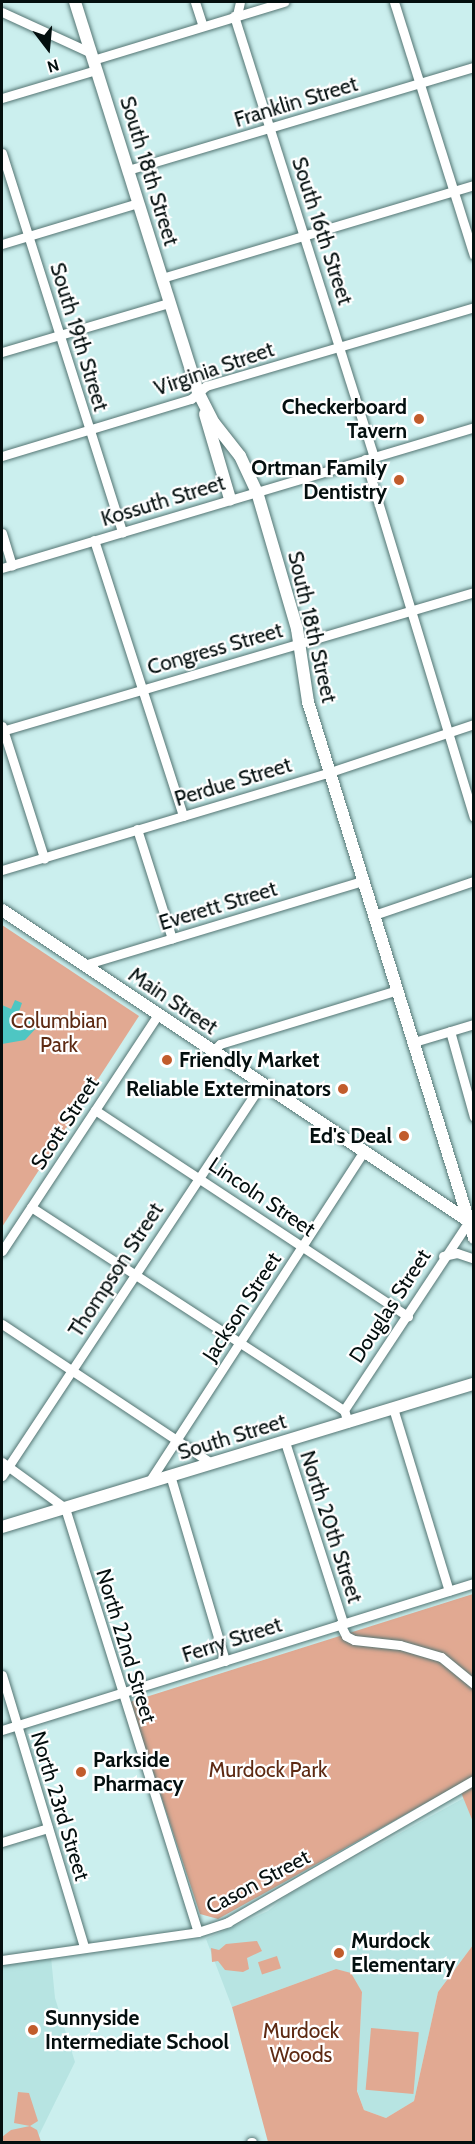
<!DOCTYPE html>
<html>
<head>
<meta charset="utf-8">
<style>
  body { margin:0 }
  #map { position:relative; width:475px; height:2144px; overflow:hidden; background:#cbefee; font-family:Cabin,sans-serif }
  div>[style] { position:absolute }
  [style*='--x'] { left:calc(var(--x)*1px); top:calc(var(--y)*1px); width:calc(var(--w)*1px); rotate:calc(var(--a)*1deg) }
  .built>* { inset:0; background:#b7e4e2 }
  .green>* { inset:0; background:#e1a992; transform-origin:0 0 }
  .water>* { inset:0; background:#4ec6c3 }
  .roads { filter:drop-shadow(0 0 2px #547573) drop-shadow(0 0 2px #547573) }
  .minor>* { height:9px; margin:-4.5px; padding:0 4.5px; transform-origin:4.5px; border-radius:4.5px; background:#fff }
  .major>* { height:12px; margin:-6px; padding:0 6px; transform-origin:6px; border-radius:6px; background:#fff }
  .dots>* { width:16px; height:16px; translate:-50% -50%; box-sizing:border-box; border:3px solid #fff; border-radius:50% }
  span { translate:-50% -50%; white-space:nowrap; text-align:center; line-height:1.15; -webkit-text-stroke:4.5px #fff; paint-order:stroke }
  .street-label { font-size:21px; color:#040f0f }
  .poi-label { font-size:21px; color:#040f0f; font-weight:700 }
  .right { translate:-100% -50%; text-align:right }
  .left { translate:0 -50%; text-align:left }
  .park-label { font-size:21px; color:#5d2a13 }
  .frame { position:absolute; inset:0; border:3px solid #040f0f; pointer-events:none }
  .north { position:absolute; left:18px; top:18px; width:60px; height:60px; -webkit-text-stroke:4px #fff; paint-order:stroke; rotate:164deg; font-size:16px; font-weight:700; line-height:24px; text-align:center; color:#040f0f }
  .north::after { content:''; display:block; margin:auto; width:21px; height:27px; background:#040f0f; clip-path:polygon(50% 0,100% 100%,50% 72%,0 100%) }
</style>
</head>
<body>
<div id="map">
  <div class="built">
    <i style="clip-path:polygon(464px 1798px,473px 1822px,473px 1945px,438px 1992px,414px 2101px,386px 2118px,364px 2110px,357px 2090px,362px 1992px,336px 1969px,232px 2007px,206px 1939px,268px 1911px,288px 1895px)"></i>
    <i style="clip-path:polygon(51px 1957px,55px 1998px,75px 2062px,39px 2135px,41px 2142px,2px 2142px,2px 1964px)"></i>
  </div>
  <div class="green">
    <i style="clip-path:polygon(2px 925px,139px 1016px,2px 1227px)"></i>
    <i style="clip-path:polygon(473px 1594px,473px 1822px,458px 1785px,218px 1919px,200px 1914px,130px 1702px)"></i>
    <i style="clip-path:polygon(257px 1941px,262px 1951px,247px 1958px,249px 1969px,243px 1972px,225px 1970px,218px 1961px,212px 1962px,211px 1948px,219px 1950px,226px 1944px)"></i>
    <i style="clip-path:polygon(473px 1945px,473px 2142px,268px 2142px,232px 2007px,336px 1969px,351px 1973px,362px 1992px,357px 2091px,364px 2110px,386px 2118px,414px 2101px,438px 1992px)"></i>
    <i style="left:277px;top:1956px;width:13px;height:20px;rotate:72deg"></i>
    <i style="left:371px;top:2028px;width:48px;height:62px;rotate:5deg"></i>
    <i style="clip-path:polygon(18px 2092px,29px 2093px,38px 2121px,30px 2126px,37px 2130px,41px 2142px,2px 2142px,2px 2137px,11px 2130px,30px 2126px,14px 2123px)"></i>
  </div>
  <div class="water">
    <i style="clip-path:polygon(15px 1000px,22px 1003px,14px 1026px,22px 1026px,23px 1019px,28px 1018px,40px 1024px,25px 1040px,2px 1044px,2px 1005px,11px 1009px)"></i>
  </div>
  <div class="roads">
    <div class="minor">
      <i style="--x:195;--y:2;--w:25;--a:72"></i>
      <i style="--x:394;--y:2;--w:265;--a:72.5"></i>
      <i style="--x:2;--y:12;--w:98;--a:24.7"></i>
      <i style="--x:237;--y:15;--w:13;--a:-77"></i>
      <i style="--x:234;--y:16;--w:463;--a:72.4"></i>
      <i style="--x:93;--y:60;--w:200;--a:-16.9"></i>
      <i style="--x:2;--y:98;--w:98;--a:-16.6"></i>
      <i style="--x:2;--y:153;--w:398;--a:72.4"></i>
      <i style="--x:128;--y:170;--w:361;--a:-16.6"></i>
      <i style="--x:2;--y:244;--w:142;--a:-16.8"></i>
      <i style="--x:162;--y:278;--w:326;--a:-16.6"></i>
      <i style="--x:2;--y:352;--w:174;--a:-16.4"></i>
      <i style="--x:2;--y:456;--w:197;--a:-16.8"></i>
      <i style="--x:191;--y:399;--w:20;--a:-41"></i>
      <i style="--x:206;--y:386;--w:279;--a:-16.4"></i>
      <i style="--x:365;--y:459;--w:374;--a:73.1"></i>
      <i style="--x:2;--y:533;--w:34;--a:73"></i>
      <i style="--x:94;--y:540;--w:290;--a:72.1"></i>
      <i style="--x:2;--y:568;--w:493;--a:-16.6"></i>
      <i style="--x:2;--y:726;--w:139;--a:72.3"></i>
      <i style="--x:2;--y:731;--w:492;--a:-16.4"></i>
      <i style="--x:137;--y:829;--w:115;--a:72.3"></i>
      <i style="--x:2;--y:870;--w:342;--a:-16.6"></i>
      <i style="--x:330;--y:772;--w:152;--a:-18.4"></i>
      <i style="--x:374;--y:915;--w:106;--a:-18.8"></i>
      <i style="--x:84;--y:965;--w:291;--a:-16.8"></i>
      <i style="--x:450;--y:1031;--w:89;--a:74.4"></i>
      <i style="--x:414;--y:1042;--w:63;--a:-16.7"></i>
      <i style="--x:213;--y:1051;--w:10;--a:-45"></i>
      <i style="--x:220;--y:1044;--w:186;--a:-16.9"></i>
      <i style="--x:95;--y:1110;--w:375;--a:33.4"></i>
      <i style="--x:31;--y:1207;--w:373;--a:33"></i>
      <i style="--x:344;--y:1410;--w:13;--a:72"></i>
      <i style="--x:2;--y:1251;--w:284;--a:-56.6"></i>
      <i style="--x:443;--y:1256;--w:14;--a:-12"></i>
      <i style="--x:457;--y:1253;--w:18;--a:19"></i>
      <i style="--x:2;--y:1324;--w:251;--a:33.6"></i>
      <i style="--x:393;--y:1408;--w:191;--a:73"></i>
      <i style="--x:344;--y:1410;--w:227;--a:-56.5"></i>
      <i style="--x:285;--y:1442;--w:190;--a:72.2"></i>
      <i style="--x:2;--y:1462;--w:78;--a:36.1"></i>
      <i style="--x:65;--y:1508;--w:444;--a:72.6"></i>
      <i style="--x:170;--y:1475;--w:194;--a:73.5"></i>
      <i style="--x:2;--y:1476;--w:470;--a:-56.5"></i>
      <i style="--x:149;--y:1482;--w:395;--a:-57"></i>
      <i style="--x:340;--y:1624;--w:13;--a:63"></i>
      <i style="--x:346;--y:1636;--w:9;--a:27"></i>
      <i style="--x:354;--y:1640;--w:46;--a:6.2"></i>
      <i style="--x:400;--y:1645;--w:43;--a:16.3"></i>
      <i style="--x:441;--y:1657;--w:43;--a:39.3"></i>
      <i style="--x:2;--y:1675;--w:284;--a:73.2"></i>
      <i style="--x:2;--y:1730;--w:494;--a:-17.3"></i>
      <i style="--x:2;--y:1842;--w:48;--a:-16.9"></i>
      <i style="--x:2;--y:1960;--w:198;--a:-8.1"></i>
      <i style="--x:198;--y:1932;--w:32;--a:-18"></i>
      <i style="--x:228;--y:1922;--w:284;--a:-30"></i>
      <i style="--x:251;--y:2142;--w:1;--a:0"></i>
    </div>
    <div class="major">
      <i style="--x:75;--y:2;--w:409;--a:72.5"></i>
      <i style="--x:198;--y:392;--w:35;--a:63"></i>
      <i style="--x:214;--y:423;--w:42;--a:51.8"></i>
      <i style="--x:240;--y:456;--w:40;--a:65"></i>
      <i style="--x:257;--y:492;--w:143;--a:73.7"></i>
      <i style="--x:297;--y:629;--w:74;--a:81.4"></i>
      <i style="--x:308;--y:702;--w:561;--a:72.79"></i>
      <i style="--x:205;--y:414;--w:89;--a:73.6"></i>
      <i style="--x:2;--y:910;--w:562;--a:33.69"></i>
      <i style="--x:2;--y:1527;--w:493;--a:-16.9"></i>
    </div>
  </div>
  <div class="dots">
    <i style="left:419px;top:419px;background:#c15c2c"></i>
    <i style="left:399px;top:480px;background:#c15c2c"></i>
    <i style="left:167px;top:1060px;background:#c15c2c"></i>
    <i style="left:343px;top:1089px;background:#c15c2c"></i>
    <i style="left:404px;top:1136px;background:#c15c2c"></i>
    <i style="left:81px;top:1772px;background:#c15c2c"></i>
    <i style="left:339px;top:1953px;background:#c15c2c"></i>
    <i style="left:33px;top:2030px;background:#c15c2c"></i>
  </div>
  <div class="street-label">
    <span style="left:296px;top:102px;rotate:-17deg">Franklin Street</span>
    <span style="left:149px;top:171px;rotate:73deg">South 18th Street</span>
    <span style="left:322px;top:231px;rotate:72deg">South 16th Street</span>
    <span style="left:79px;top:337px;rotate:73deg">South 19th Street</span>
    <span style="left:214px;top:369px;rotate:-19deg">Virginia Street</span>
    <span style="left:163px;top:501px;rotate:-17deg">Kossuth Street</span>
    <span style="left:312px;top:627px;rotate:77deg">South 18th Street</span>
    <span style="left:215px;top:649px;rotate:-16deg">Congress Street</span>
    <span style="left:233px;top:782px;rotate:-17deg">Perdue Street</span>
    <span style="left:218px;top:906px;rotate:-17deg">Everett Street</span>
    <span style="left:173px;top:1001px;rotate:34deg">Main Street</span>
    <span style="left:65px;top:1123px;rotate:-57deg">Scott Street</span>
    <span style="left:262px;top:1197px;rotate:34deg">Lincoln Street</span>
    <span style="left:116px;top:1270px;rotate:-57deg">Thompson Street</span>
    <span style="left:390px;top:1306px;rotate:-57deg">Douglas Street</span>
    <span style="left:242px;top:1307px;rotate:-57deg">Jackson Street</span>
    <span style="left:232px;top:1437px;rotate:-17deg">South Street</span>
    <span style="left:331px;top:1527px;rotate:72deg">North 20th Street</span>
    <span style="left:232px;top:1640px;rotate:-18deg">Ferry Street</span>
    <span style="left:126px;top:1646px;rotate:73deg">North 22nd Street</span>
    <span style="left:60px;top:1806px;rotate:73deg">North 23rd Street</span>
    <span style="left:258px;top:1882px;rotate:-28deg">Cason Street</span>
  </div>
  <div class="poi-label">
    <span class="right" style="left:407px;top:419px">Checkerboard<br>Tavern</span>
    <span class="right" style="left:387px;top:480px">Ortman Family<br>Dentistry</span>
    <span class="left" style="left:179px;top:1060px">Friendly Market</span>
    <span class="right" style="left:331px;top:1089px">Reliable Exterminators</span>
    <span class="right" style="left:392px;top:1136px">Ed's Deal</span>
    <span class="left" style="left:93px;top:1772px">Parkside<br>Pharmacy</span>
    <span class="left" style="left:351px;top:1953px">Murdock<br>Elementary</span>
    <span class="left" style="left:45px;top:2030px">Sunnyside<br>Intermediate School</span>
  </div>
  <div class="park-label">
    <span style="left:59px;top:1033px">Columbian<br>Park</span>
    <span style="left:268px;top:1770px">Murdock Park</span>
    <span style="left:301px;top:2043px">Murdock<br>Woods</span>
  </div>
  <div class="frame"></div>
  <div class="north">N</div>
</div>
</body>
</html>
